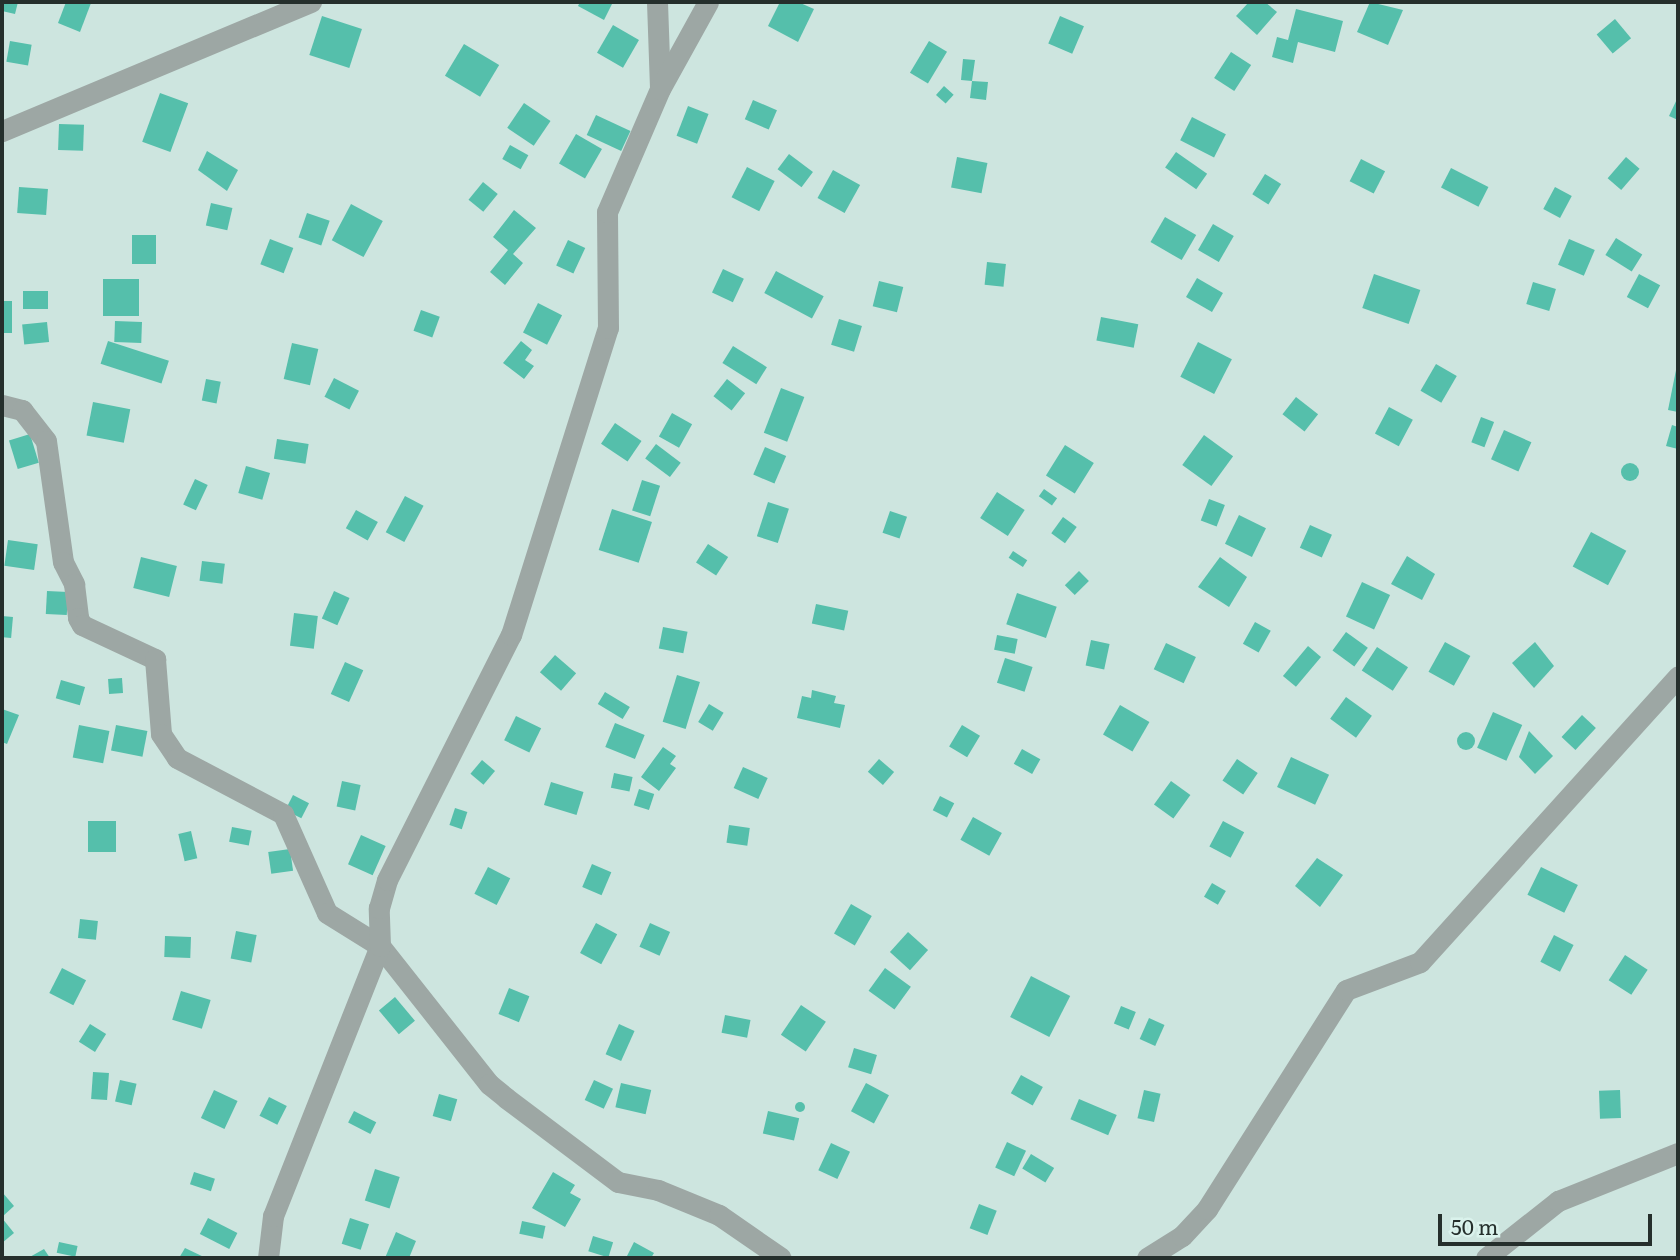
<!DOCTYPE html>
<html>
<head>
<meta charset="utf-8">
<style>
  body { margin:0 }
  #map { position:relative; width:1680px; height:1260px; overflow:hidden; background:#cde5df; font-family:Literata,serif }
  div>[style] { position:absolute }
  [style*='--x'] { left:calc(var(--x)*1px); top:calc(var(--y)*1px); width:calc(var(--w)*1px); rotate:calc(var(--a)*1deg) }
  .building>* { inset:0; background:#55bfab; transform-origin:0 0 }
  .round { border-radius:50% }
  .street>* { height:21px; margin:-10.5px; padding:0 10.5px; transform-origin:10.5px; border-radius:10.5px; background:#9da7a4 }
  span { translate:-50% -50%; white-space:nowrap; text-align:center; line-height:1.15; -webkit-text-stroke:5px #daf2ec; paint-order:stroke }
  .frame { position:absolute; inset:0; border:4px solid #252f2c; pointer-events:none }
  .scale { position:absolute; left:1438px; top:1214px; width:214px; height:32px; box-sizing:border-box; border:4px solid #252f2c; border-top:0; padding-left:9px; font-size:21px; line-height:24px; white-space:nowrap; color:#252f2c; -webkit-text-stroke:5px #daf2ec; paint-order:stroke }
</style>
</head>
<body>
<div id="map">
  <div class="building">
    <i style="clip-path:polygon(2px 2px,18px 2px,15px 14px,2px 11px)"></i>
    <i style="clip-path:polygon(66px 2px,91px 3px,80px 32px,58px 23px)"></i>
    <i style="clip-path:polygon(580px 2px,613px 2px,604px 20px,578px 6px)"></i>
    <i style="clip-path:polygon(780px 2px,798px 2px,814px 9px,798px 42px,768px 26px)"></i>
    <i style="clip-path:polygon(1249px 2px,1265px 2px,1277px 12px,1257px 35px,1236px 16px)"></i>
    <i style="clip-path:polygon(1370px 2px,1403px 10px,1388px 45px,1357px 32px)"></i>
    <i style="clip-path:polygon(1296px 9px,1343px 21px,1335px 52px,1298px 42px,1293px 63px,1272px 57px,1277px 37px,1288px 40px)"></i>
    <i style="left:322px;top:16px;width:42px;height:41px;rotate:18deg"></i>
    <i style="left:1060px;top:16px;width:26px;height:30px;rotate:23deg"></i>
    <i style="left:1615px;top:19px;width:25px;height:24px;rotate:50deg"></i>
    <i style="left:613px;top:25px;width:30px;height:32px;rotate:30deg"></i>
    <i style="left:10px;top:41px;width:22px;height:21px;rotate:10deg"></i>
    <i style="left:929px;top:41px;width:21px;height:37px;rotate:31deg"></i>
    <i style="left:464px;top:44px;width:41px;height:37px;rotate:31deg"></i>
    <i style="left:1231px;top:52px;width:24px;height:31px;rotate:33deg"></i>
    <i style="clip-path:polygon(963px 59px,975px 60px,972px 81px,988px 82px,986px 100px,970px 98px,972px 81px,961px 80px)"></i>
    <i style="left:944px;top:86px;width:13px;height:12px;rotate:42deg"></i>
    <i style="left:160px;top:93px;width:30px;height:52px;rotate:20deg"></i>
    <i style="clip-path:polygon(1678px 97px,1678px 120px,1669px 116px)"></i>
    <i style="left:753px;top:100px;width:26px;height:21px;rotate:23deg"></i>
    <i style="left:524px;top:103px;width:32px;height:30px;rotate:34deg"></i>
    <i style="left:688px;top:106px;width:22px;height:32px;rotate:21deg"></i>
    <i style="left:596px;top:115px;width:38px;height:22px;rotate:25deg"></i>
    <i style="left:1192px;top:117px;width:38px;height:26px;rotate:27deg"></i>
    <i style="left:59px;top:124px;width:25px;height:26px;rotate:2deg"></i>
    <i style="left:576px;top:134px;width:30px;height:34px;rotate:30deg"></i>
    <i style="left:510px;top:145px;width:21px;height:16px;rotate:29deg"></i>
    <i style="clip-path:polygon(207px 151px,238px 170px,227px 191px,198px 170px)"></i>
    <i style="left:1176px;top:152px;width:38px;height:19px;rotate:35deg"></i>
    <i style="left:789px;top:154px;width:30px;height:19px;rotate:37deg"></i>
    <i style="left:957px;top:157px;width:31px;height:31px;rotate:11deg"></i>
    <i style="left:1626px;top:157px;width:18px;height:28px;rotate:41deg"></i>
    <i style="left:1361px;top:159px;width:27px;height:25px;rotate:27deg"></i>
    <i style="left:747px;top:167px;width:31px;height:34px;rotate:27deg"></i>
    <i style="left:1451px;top:168px;width:42px;height:22px;rotate:27deg"></i>
    <i style="left:833px;top:170px;width:31px;height:32px;rotate:29deg"></i>
    <i style="left:1265px;top:174px;width:19px;height:24px;rotate:32deg"></i>
    <i style="left:483px;top:182px;width:19px;height:23px;rotate:39deg"></i>
    <i style="left:19px;top:187px;width:29px;height:26px;rotate:4deg"></i>
    <i style="left:1555px;top:187px;width:19px;height:25px;rotate:28deg"></i>
    <i style="left:211px;top:203px;width:22px;height:23px;rotate:13deg"></i>
    <i style="left:351px;top:204px;width:36px;height:41px;rotate:28deg"></i>
    <i style="clip-path:polygon(514px 210px,536px 228px,513px 254px,523px 263px,505px 285px,490px 272px,508px 250px,493px 237px)"></i>
    <i style="left:307px;top:213px;width:24px;height:26px;rotate:19deg"></i>
    <i style="left:1165px;top:217px;width:36px;height:29px;rotate:30deg"></i>
    <i style="left:1213px;top:224px;width:24px;height:30px;rotate:30deg"></i>
    <i style="left:156px;top:235px;width:29px;height:24px;rotate:90deg"></i>
    <i style="left:1616px;top:238px;width:31px;height:20px;rotate:32deg"></i>
    <i style="left:270px;top:239px;width:25px;height:27px;rotate:21deg"></i>
    <i style="left:1569px;top:239px;width:28px;height:28px;rotate:23deg"></i>
    <i style="left:568px;top:240px;width:19px;height:28px;rotate:25deg"></i>
    <i style="left:987px;top:262px;width:19px;height:23px;rotate:6deg"></i>
    <i style="left:723px;top:269px;width:23px;height:26px;rotate:25deg"></i>
    <i style="left:776px;top:271px;width:54px;height:25px;rotate:28deg"></i>
    <i style="left:1374px;top:274px;width:49px;height:36px;rotate:19deg"></i>
    <i style="left:1639px;top:274px;width:24px;height:26px;rotate:28deg"></i>
    <i style="left:1197px;top:278px;width:30px;height:22px;rotate:30deg"></i>
    <i style="left:103px;top:279px;width:36px;height:37px"></i>
    <i style="left:879px;top:281px;width:25px;height:26px;rotate:14deg"></i>
    <i style="left:1533px;top:282px;width:24px;height:23px;rotate:17deg"></i>
    <i style="left:48px;top:291px;width:18px;height:25px;rotate:90deg"></i>
    <i style="left:2px;top:301px;width:10px;height:32px"></i>
    <i style="left:538px;top:303px;width:27px;height:33px;rotate:27deg"></i>
    <i style="left:421px;top:310px;width:20px;height:22px;rotate:20deg"></i>
    <i style="left:1101px;top:317px;width:38px;height:24px;rotate:11deg"></i>
    <i style="left:839px;top:319px;width:24px;height:27px;rotate:17deg"></i>
    <i style="left:115px;top:321px;width:27px;height:21px;rotate:2deg"></i>
    <i style="left:47px;top:322px;width:20px;height:25px;rotate:84deg"></i>
    <i style="left:108px;top:341px;width:64px;height:24px;rotate:18deg"></i>
    <i style="clip-path:polygon(521px 341px,532px 350px,525px 360px,534px 366px,524px 379px,503px 363px)"></i>
    <i style="left:1198px;top:342px;width:38px;height:39px;rotate:27deg"></i>
    <i style="left:292px;top:343px;width:27px;height:37px;rotate:13deg"></i>
    <i style="left:733px;top:346px;width:40px;height:20px;rotate:32deg"></i>
    <i style="left:1436px;top:364px;width:24px;height:31px;rotate:30deg"></i>
    <i style="clip-path:polygon(1677px 365px,1678px 365px,1678px 412px,1668px 410px)"></i>
    <i style="left:334px;top:378px;width:28px;height:21px;rotate:27deg"></i>
    <i style="left:206px;top:379px;width:15px;height:22px;rotate:11deg"></i>
    <i style="left:727px;top:379px;width:23px;height:22px;rotate:38deg"></i>
    <i style="left:781px;top:388px;width:25px;height:48px;rotate:21deg"></i>
    <i style="left:1296px;top:397px;width:28px;height:22px;rotate:38deg"></i>
    <i style="left:93px;top:402px;width:38px;height:34px;rotate:11deg"></i>
    <i style="left:1389px;top:407px;width:27px;height:30px;rotate:28deg"></i>
    <i style="left:672px;top:413px;width:23px;height:27px;rotate:29deg"></i>
    <i style="left:1481px;top:417px;width:14px;height:27px;rotate:21deg"></i>
    <i style="left:615px;top:423px;width:32px;height:25px;rotate:34deg"></i>
    <i style="clip-path:polygon(1672px 425px,1678px 427px,1678px 449px,1666px 446px)"></i>
    <i style="left:1504px;top:430px;width:30px;height:32px;rotate:24deg"></i>
    <i style="left:30px;top:434px;width:30px;height:22px;rotate:73deg"></i>
    <i style="left:1204px;top:435px;width:36px;height:37px;rotate:36deg"></i>
    <i style="left:277px;top:439px;width:32px;height:20px;rotate:9deg"></i>
    <i style="left:656px;top:444px;width:31px;height:18px;rotate:37deg"></i>
    <i style="left:1065px;top:445px;width:34px;height:36px;rotate:32deg"></i>
    <i style="left:765px;top:447px;width:23px;height:30px;rotate:23deg"></i>
    <i class="round" style="left:1621px;top:463px;width:18px;height:18px"></i>
    <i style="left:246px;top:466px;width:25px;height:28px;rotate:16deg"></i>
    <i style="left:195px;top:479px;width:14px;height:28px;rotate:25deg"></i>
    <i style="left:642px;top:480px;width:19px;height:32px;rotate:18deg"></i>
    <i style="left:1044px;top:489px;width:16px;height:9px;rotate:35deg"></i>
    <i style="left:997px;top:492px;width:33px;height:31px;rotate:33deg"></i>
    <i style="left:405px;top:496px;width:21px;height:41px;rotate:28deg"></i>
    <i style="left:1209px;top:499px;width:17px;height:23px;rotate:21deg"></i>
    <i style="left:768px;top:502px;width:22px;height:36px;rotate:18deg"></i>
    <i style="left:612px;top:509px;width:42px;height:43px;rotate:18deg"></i>
    <i style="left:356px;top:510px;width:25px;height:21px;rotate:29deg"></i>
    <i style="left:890px;top:511px;width:18px;height:23px;rotate:19deg"></i>
    <i style="left:1239px;top:515px;width:30px;height:32px;rotate:26deg"></i>
    <i style="left:1063px;top:517px;width:17px;height:20px;rotate:36deg"></i>
    <i style="left:1310px;top:525px;width:24px;height:25px;rotate:24deg"></i>
    <i style="left:1591px;top:532px;width:40px;height:39px;rotate:28deg"></i>
    <i style="left:8px;top:540px;width:30px;height:26px;rotate:8deg"></i>
    <i style="left:708px;top:544px;width:24px;height:22px;rotate:33deg"></i>
    <i style="left:1013px;top:551px;width:17px;height:8px;rotate:33deg"></i>
    <i style="clip-path:polygon(1407px 556px,1435px 574px,1422px 600px,1391px 584px)"></i>
    <i style="left:141px;top:557px;width:37px;height:32px;rotate:14deg"></i>
    <i style="clip-path:polygon(1220px 557px,1247px 577px,1229px 607px,1198px 587px)"></i>
    <i style="left:202px;top:561px;width:23px;height:20px;rotate:7deg"></i>
    <i style="left:1079px;top:571px;width:14px;height:20px;rotate:45deg"></i>
    <i style="left:1362px;top:582px;width:31px;height:38px;rotate:25deg"></i>
    <i style="left:47px;top:591px;width:21px;height:23px;rotate:3deg"></i>
    <i style="left:334px;top:591px;width:17px;height:30px;rotate:24deg"></i>
    <i style="left:1017px;top:593px;width:42px;height:33px;rotate:19deg"></i>
    <i style="left:816px;top:604px;width:33px;height:20px;rotate:12deg"></i>
    <i style="left:294px;top:613px;width:24px;height:33px;rotate:7deg"></i>
    <i style="left:2px;top:616px;width:11px;height:21px;rotate:5deg"></i>
    <i style="left:1255px;top:622px;width:18px;height:25px;rotate:29deg"></i>
    <i style="left:663px;top:627px;width:25px;height:22px;rotate:11deg"></i>
    <i style="left:1346px;top:632px;width:27px;height:23px;rotate:36deg"></i>
    <i style="left:997px;top:635px;width:21px;height:15px;rotate:11deg"></i>
    <i style="left:1091px;top:640px;width:19px;height:26px;rotate:12deg"></i>
    <i style="left:1445px;top:642px;width:29px;height:34px;rotate:29deg"></i>
    <i style="clip-path:polygon(1535px 642px,1554px 666px,1534px 688px,1512px 663px)"></i>
    <i style="left:1166px;top:643px;width:33px;height:29px;rotate:25deg"></i>
    <i style="left:1308px;top:646px;width:17px;height:39px;rotate:40deg"></i>
    <i style="left:1377px;top:647px;width:37px;height:28px;rotate:33deg"></i>
    <i style="left:555px;top:655px;width:28px;height:23px;rotate:41deg"></i>
    <i style="left:1005px;top:658px;width:29px;height:26px;rotate:18deg"></i>
    <i style="left:345px;top:662px;width:20px;height:35px;rotate:24deg"></i>
    <i style="left:677px;top:675px;width:24px;height:49px;rotate:17deg"></i>
    <i style="left:122px;top:678px;width:15px;height:14px;rotate:86deg"></i>
    <i style="left:61px;top:680px;width:25px;height:19px;rotate:16deg"></i>
    <i style="clip-path:polygon(812px 690px,836px 696px,834px 703px,845px 705px,840px 728px,797px 718px,802px 696px,811px 698px)"></i>
    <i style="left:605px;top:692px;width:29px;height:14px;rotate:31deg"></i>
    <i style="left:1346px;top:697px;width:32px;height:27px;rotate:36deg"></i>
    <i style="left:709px;top:704px;width:17px;height:21px;rotate:31deg"></i>
    <i style="left:1120px;top:705px;width:34px;height:34px;rotate:30deg"></i>
    <i style="clip-path:polygon(2px 709px,19px 715px,7px 744px,2px 742px)"></i>
    <i style="left:1493px;top:712px;width:32px;height:39px;rotate:24deg"></i>
    <i style="left:1582px;top:715px;width:19px;height:30px;rotate:43deg"></i>
    <i style="left:516px;top:716px;width:28px;height:27px;rotate:26deg"></i>
    <i style="left:615px;top:723px;width:32px;height:26px;rotate:22deg"></i>
    <i style="left:79px;top:725px;width:31px;height:33px;rotate:11deg"></i>
    <i style="left:116px;top:725px;width:32px;height:26px;rotate:11deg"></i>
    <i style="left:962px;top:725px;width:21px;height:25px;rotate:31deg"></i>
    <i style="clip-path:polygon(1529px 731px,1553px 756px,1535px 774px,1519px 757px)"></i>
    <i class="round" style="left:1457px;top:732px;width:18px;height:18px"></i>
    <i style="clip-path:polygon(663px 747px,676px 756px,670px 764px,676px 768px,659px 791px,641px 777px)"></i>
    <i style="left:1022px;top:749px;width:21px;height:17px;rotate:29deg"></i>
    <i style="left:1291px;top:757px;width:42px;height:33px;rotate:25deg"></i>
    <i style="left:879px;top:759px;width:20px;height:17px;rotate:41deg"></i>
    <i style="left:1237px;top:759px;width:25px;height:26px;rotate:34deg"></i>
    <i style="left:482px;top:760px;width:17px;height:18px;rotate:40deg"></i>
    <i style="left:743px;top:767px;width:27px;height:23px;rotate:24deg"></i>
    <i style="left:614px;top:773px;width:19px;height:15px;rotate:12deg"></i>
    <i style="left:342px;top:781px;width:19px;height:26px;rotate:12deg"></i>
    <i style="left:1171px;top:781px;width:24px;height:29px;rotate:36deg"></i>
    <i style="left:551px;top:782px;width:34px;height:24px;rotate:17deg"></i>
    <i style="left:639px;top:789px;width:16px;height:17px;rotate:18deg"></i>
    <i style="left:293px;top:795px;width:18px;height:17px;rotate:27deg"></i>
    <i style="left:940px;top:796px;width:16px;height:16px;rotate:27deg"></i>
    <i style="left:455px;top:808px;width:13px;height:18px;rotate:18deg"></i>
    <i style="left:973px;top:817px;width:33px;height:26px;rotate:29deg"></i>
    <i style="left:88px;top:821px;width:28px;height:31px"></i>
    <i style="left:1223px;top:821px;width:24px;height:29px;rotate:28deg"></i>
    <i style="left:729px;top:825px;width:21px;height:18px;rotate:8deg"></i>
    <i style="left:232px;top:827px;width:20px;height:15px;rotate:11deg"></i>
    <i style="left:191px;top:831px;width:28px;height:13px;rotate:77deg"></i>
    <i style="left:361px;top:835px;width:27px;height:32px;rotate:24deg"></i>
    <i style="left:290px;top:849px;width:22px;height:22px;rotate:82deg"></i>
    <i style="clip-path:polygon(1317px 858px,1343px 875px,1320px 907px,1295px 886px)"></i>
    <i style="left:592px;top:864px;width:21px;height:25px;rotate:23deg"></i>
    <i style="left:488px;top:867px;width:25px;height:30px;rotate:27deg"></i>
    <i style="left:1541px;top:867px;width:41px;height:31px;rotate:26deg"></i>
    <i style="left:1212px;top:883px;width:16px;height:16px;rotate:30deg"></i>
    <i style="left:851px;top:904px;width:24px;height:34px;rotate:30deg"></i>
    <i style="left:80px;top:919px;width:18px;height:19px;rotate:6deg"></i>
    <i style="left:596px;top:923px;width:24px;height:34px;rotate:28deg"></i>
    <i style="left:650px;top:923px;width:22px;height:26px;rotate:24deg"></i>
    <i style="left:236px;top:931px;width:21px;height:28px;rotate:11deg"></i>
    <i style="left:908px;top:932px;width:27px;height:27px;rotate:42deg"></i>
    <i style="left:1554px;top:935px;width:22px;height:30px;rotate:27deg"></i>
    <i style="left:165px;top:936px;width:26px;height:21px;rotate:2deg"></i>
    <i style="left:1625px;top:955px;width:27px;height:30px;rotate:33deg"></i>
    <i style="left:62px;top:968px;width:27px;height:28px;rotate:27deg"></i>
    <i style="left:885px;top:968px;width:32px;height:28px;rotate:36deg"></i>
    <i style="left:1031px;top:976px;width:44px;height:46px;rotate:27deg"></i>
    <i style="left:509px;top:988px;width:22px;height:28px;rotate:22deg"></i>
    <i style="left:181px;top:991px;width:31px;height:30px;rotate:17deg"></i>
    <i style="left:395px;top:997px;width:31px;height:21px;rotate:50deg"></i>
    <i style="left:801px;top:1005px;width:30px;height:36px;rotate:34deg"></i>
    <i style="left:1121px;top:1006px;width:16px;height:19px;rotate:22deg"></i>
    <i style="left:725px;top:1015px;width:26px;height:18px;rotate:11deg"></i>
    <i style="left:1149px;top:1018px;width:17px;height:23px;rotate:24deg"></i>
    <i style="left:90px;top:1024px;width:19px;height:21px;rotate:32deg"></i>
    <i style="left:619px;top:1024px;width:17px;height:33px;rotate:24deg"></i>
    <i style="left:854px;top:1048px;width:24px;height:20px;rotate:17deg"></i>
    <i style="left:93px;top:1072px;width:16px;height:27px;rotate:4deg"></i>
    <i style="left:1021px;top:1075px;width:25px;height:21px;rotate:29deg"></i>
    <i style="left:120px;top:1080px;width:17px;height:22px;rotate:13deg"></i>
    <i style="left:594px;top:1080px;width:21px;height:22px;rotate:25deg"></i>
    <i style="left:621px;top:1083px;width:31px;height:25px;rotate:13deg"></i>
    <i style="left:866px;top:1083px;width:26px;height:32px;rotate:28deg"></i>
    <i style="left:214px;top:1090px;width:26px;height:31px;rotate:25deg"></i>
    <i style="left:1144px;top:1090px;width:17px;height:29px;rotate:13deg"></i>
    <i style="left:1620px;top:1090px;width:28px;height:21px;rotate:88deg"></i>
    <i style="left:439px;top:1094px;width:19px;height:23px;rotate:16deg"></i>
    <i style="left:269px;top:1097px;width:20px;height:21px;rotate:27deg"></i>
    <i style="left:1079px;top:1099px;width:41px;height:22px;rotate:23deg"></i>
    <i class="round" style="left:795px;top:1102px;width:10px;height:10px"></i>
    <i style="left:354px;top:1111px;width:25px;height:13px;rotate:27deg"></i>
    <i style="left:768px;top:1111px;width:32px;height:23px;rotate:13deg"></i>
    <i style="left:1007px;top:1142px;width:21px;height:28px;rotate:25deg"></i>
    <i style="left:831px;top:1143px;width:21px;height:30px;rotate:25deg"></i>
    <i style="left:1031px;top:1154px;width:27px;height:17px;rotate:31deg"></i>
    <i style="left:375px;top:1169px;width:26px;height:33px;rotate:18deg"></i>
    <i style="left:194px;top:1172px;width:22px;height:13px;rotate:18deg"></i>
    <i style="clip-path:polygon(553px 1172px,575px 1185px,570px 1193px,581px 1199px,565px 1227px,532px 1208px)"></i>
    <i style="clip-path:polygon(2px 1192px,14px 1206px,2px 1217px)"></i>
    <i style="left:979px;top:1204px;width:19px;height:26px;rotate:21deg"></i>
    <i style="clip-path:polygon(2px 1218px,14px 1233px,2px 1243px)"></i>
    <i style="left:208px;top:1218px;width:33px;height:18px;rotate:27deg"></i>
    <i style="left:350px;top:1218px;width:20px;height:27px;rotate:18deg"></i>
    <i style="left:522px;top:1221px;width:24px;height:13px;rotate:12deg"></i>
    <i style="clip-path:polygon(396px 1232px,416px 1241px,409px 1258px,385px 1258px)"></i>
    <i style="left:593px;top:1236px;width:21px;height:16px;rotate:17deg"></i>
    <i style="left:59px;top:1242px;width:19px;height:11px;rotate:12deg"></i>
    <i style="clip-path:polygon(634px 1242px,654px 1253px,651px 1258px,626px 1258px)"></i>
    <i style="clip-path:polygon(185px 1248px,206px 1258px,179px 1258px)"></i>
    <i style="clip-path:polygon(44px 1249px,50px 1258px,28px 1258px)"></i>
  </div>
  <div class="street">
    <i style="--x:657;--y:2;--w:85;--a:88"></i>
    <i style="--x:2;--y:131;--w:335;--a:-22.7"></i>
    <i style="--x:2;--y:405;--w:21;--a:14"></i>
    <i style="--x:22;--y:410;--w:39;--a:52"></i>
    <i style="--x:46;--y:441;--w:122;--a:82"></i>
    <i style="--x:63;--y:562;--w:25;--a:63"></i>
    <i style="--x:74;--y:584;--w:34;--a:83"></i>
    <i style="--x:78;--y:618;--w:8;--a:60"></i>
    <i style="--x:82;--y:625;--w:81;--a:25"></i>
    <i style="--x:155;--y:659;--w:75;--a:85.4"></i>
    <i style="--x:161;--y:734;--w:29;--a:56"></i>
    <i style="--x:177;--y:758;--w:120;--a:27.8"></i>
    <i style="--x:283;--y:814;--w:108;--a:66"></i>
    <i style="--x:327;--y:913;--w:62;--a:31.9"></i>
    <i style="--x:380;--y:946;--w:176;--a:51.7"></i>
    <i style="--x:489;--y:1084;--w:22;--a:39"></i>
    <i style="--x:506;--y:1098;--w:140;--a:36.9"></i>
    <i style="--x:618;--y:1182;--w:41;--a:11.3"></i>
    <i style="--x:658;--y:1190;--w:66;--a:22.3"></i>
    <i style="--x:719;--y:1215;--w:75;--a:34.7"></i>
    <i style="--x:268;--y:1258;--w:42;--a:-83.2"></i>
    <i style="--x:273;--y:1216;--w:290;--a:-68.4"></i>
    <i style="--x:380;--y:946;--w:38;--a:-92"></i>
    <i style="--x:379;--y:908;--w:29;--a:-74"></i>
    <i style="--x:387;--y:880;--w:275;--a:-63.2"></i>
    <i style="--x:511;--y:635;--w:322;--a:-72.5"></i>
    <i style="--x:608;--y:328;--w:116;--a:-90.5"></i>
    <i style="--x:607;--y:212;--w:134;--a:-66.7"></i>
    <i style="--x:660;--y:89;--w:99;--a:-61.1"></i>
    <i style="--x:1147;--y:1258;--w:41;--a:-32.2"></i>
    <i style="--x:1182;--y:1236;--w:37;--a:-47"></i>
    <i style="--x:1207;--y:1209;--w:259;--a:-57.6"></i>
    <i style="--x:1346;--y:990;--w:79;--a:-20.7"></i>
    <i style="--x:1420;--y:962;--w:385;--a:-47.9"></i>
    <i style="--x:1486;--y:1258;--w:92;--a:-38.4"></i>
    <i style="--x:1558;--y:1201;--w:129;--a:-21.8"></i>
  </div>
  <div class="frame"></div>
  <div class="scale">50 m</div>
</div>
</body>
</html>
